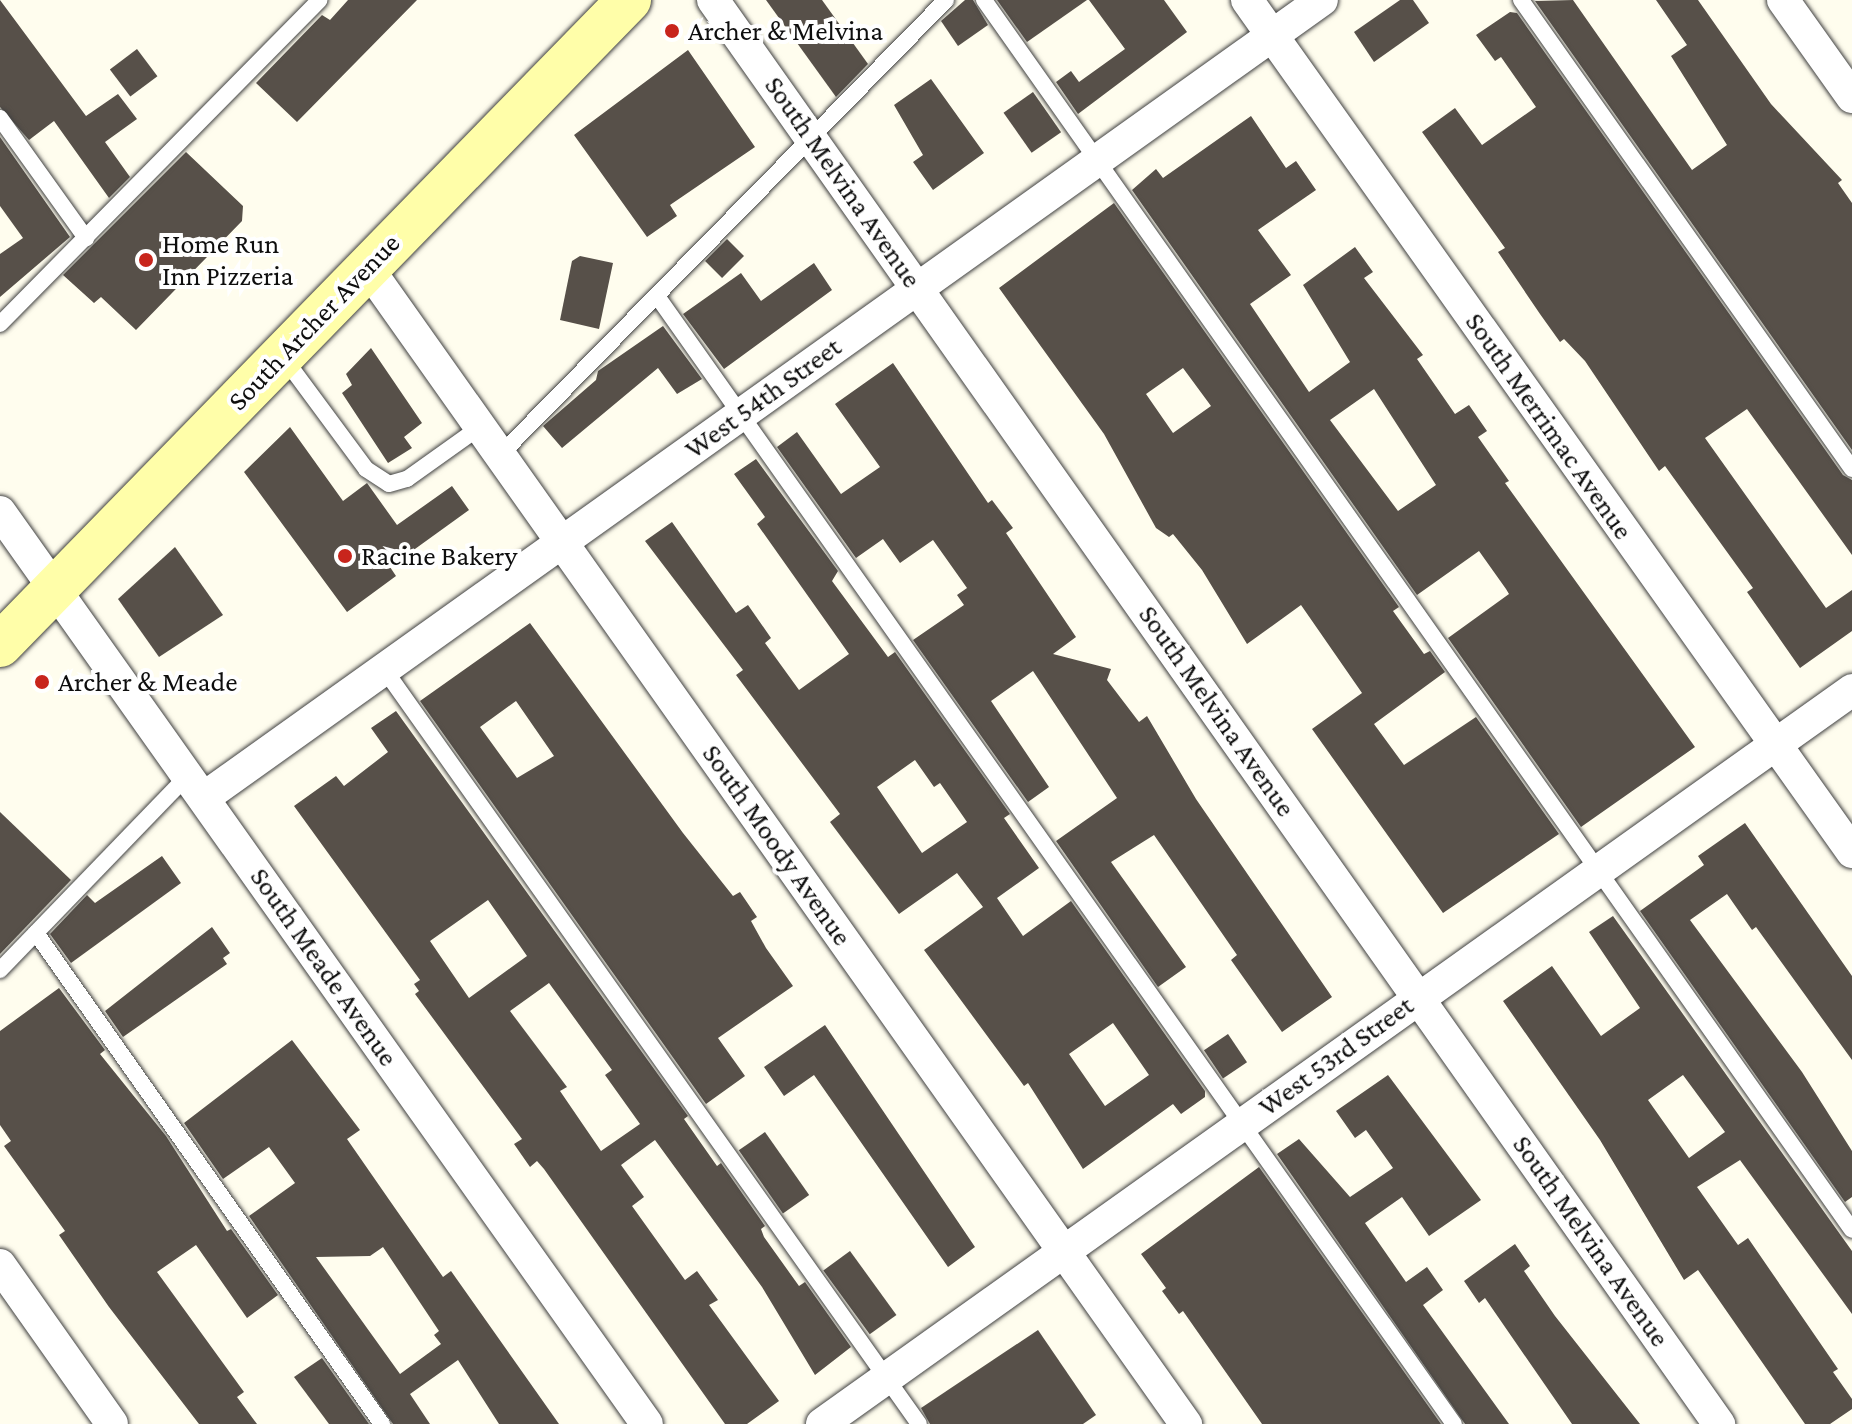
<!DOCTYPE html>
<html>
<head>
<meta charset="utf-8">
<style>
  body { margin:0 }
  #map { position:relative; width:1852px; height:1424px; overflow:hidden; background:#fffdee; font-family:"Crimson Pro",serif }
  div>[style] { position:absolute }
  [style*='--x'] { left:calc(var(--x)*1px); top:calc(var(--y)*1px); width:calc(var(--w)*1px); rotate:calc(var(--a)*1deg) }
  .building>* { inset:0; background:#575049; transform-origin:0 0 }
  .roads { filter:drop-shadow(0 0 2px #414141) drop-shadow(0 0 2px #414141) }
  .lane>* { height:16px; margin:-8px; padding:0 8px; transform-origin:8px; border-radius:8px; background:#fff }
  .street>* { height:32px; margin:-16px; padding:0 16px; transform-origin:16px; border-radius:16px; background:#fff }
  .secondary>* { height:44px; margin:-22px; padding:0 22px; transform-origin:22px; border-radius:22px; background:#fffea9 }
  .dots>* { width:22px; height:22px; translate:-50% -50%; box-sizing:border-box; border:4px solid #fff; border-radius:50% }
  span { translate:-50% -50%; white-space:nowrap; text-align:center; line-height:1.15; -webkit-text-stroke:8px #fff; paint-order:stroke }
  .poi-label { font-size:28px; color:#0e0e0e }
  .left { translate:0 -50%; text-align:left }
  .street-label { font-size:28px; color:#0e0e0e }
</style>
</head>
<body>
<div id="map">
  <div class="building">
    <i style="clip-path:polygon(0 0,86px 116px,118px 94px,137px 119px,105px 142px,130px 177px,109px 198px,54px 121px,29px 140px,0 107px)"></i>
    <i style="clip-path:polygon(348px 0,417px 0,297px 122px,256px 83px,322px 15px,330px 20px)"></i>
    <i style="clip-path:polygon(766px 0,822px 0,868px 64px,836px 97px)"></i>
    <i style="clip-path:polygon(965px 0,973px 0,988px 25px,958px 46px,941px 21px)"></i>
    <i style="clip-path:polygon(997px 0,1087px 0,1027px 42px)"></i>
    <i style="clip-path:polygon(1089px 0,1164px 0,1187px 32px,1078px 114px,1056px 82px,1071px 71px,1079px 82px,1125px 49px)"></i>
    <i style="clip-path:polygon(1400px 0,1413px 0,1429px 23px,1374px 62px,1354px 32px)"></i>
    <i style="clip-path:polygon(1573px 0,1692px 170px,1727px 145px,1671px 56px,1687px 45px,1656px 0,1698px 0,1771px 104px,1842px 180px,1838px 183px,1852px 203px,1852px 450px,1535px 1px)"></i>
    <i style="clip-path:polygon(1510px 12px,1517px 13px,1843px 475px,1852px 480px,1852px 555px,1747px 409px,1705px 438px,1826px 608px,1852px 590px,1852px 631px,1800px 668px,1747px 592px,1753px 588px,1665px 466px,1659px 471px,1585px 361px,1564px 339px,1560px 342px,1540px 314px,1498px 252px,1505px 248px,1422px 132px,1455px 108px,1482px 145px,1536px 107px,1501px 57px,1495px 61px,1476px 35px)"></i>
    <i style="left:137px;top:49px;width:34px;height:34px;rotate:53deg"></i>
    <i style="clip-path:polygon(688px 50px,755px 147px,670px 205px,677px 216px,647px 237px,574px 135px)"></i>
    <i style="clip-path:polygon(931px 79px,984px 153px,933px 190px,913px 162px,923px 155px,894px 105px)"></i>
    <i style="left:1033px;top:92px;width:49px;height:36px;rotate:55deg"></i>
    <i style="clip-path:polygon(evenodd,1251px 116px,1286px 168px,1296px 161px,1316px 190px,1258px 230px,1291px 275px,1250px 304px,1309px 392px,1350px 362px,1303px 285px,1355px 247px,1373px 272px,1364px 278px,1423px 355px,1417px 359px,1455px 414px,1469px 405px,1487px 431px,1478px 437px,1509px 481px,1505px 483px,1695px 747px,1581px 827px,1448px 638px,1509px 594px,1506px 589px,1479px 551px,1417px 595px,1132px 190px,1156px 169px,1163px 178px,1251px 116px,1374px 389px,1436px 485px,1398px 511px,1330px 420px,1374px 389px)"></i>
    <i style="clip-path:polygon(0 137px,70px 237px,0 297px,0 254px,23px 238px,0 206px)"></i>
    <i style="clip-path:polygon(186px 152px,243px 206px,242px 221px,136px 330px,101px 297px,94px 303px,63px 275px)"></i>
    <i style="clip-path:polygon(evenodd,1114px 203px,1399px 607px,1393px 611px,1424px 654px,1430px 651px,1445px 672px,1374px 724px,1404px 765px,1476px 717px,1559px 834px,1443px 913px,1312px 729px,1362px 693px,1301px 605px,1247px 644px,1202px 570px,1173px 534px,1169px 537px,1156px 528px,1104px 434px,999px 288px,1114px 203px,1183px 368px,1211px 406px,1173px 433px,1146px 394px,1183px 368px)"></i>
    <i style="left:727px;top:239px;width:24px;height:31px;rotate:45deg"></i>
    <i style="clip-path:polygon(580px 256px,613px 263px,599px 329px,560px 320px,572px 261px)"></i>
    <i style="clip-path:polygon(814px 263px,832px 290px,724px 369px,683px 314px,741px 273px,761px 301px)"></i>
    <i style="clip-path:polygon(663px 326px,702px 379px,677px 394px,658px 368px,562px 448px,543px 426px,596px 380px,598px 371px)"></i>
    <i style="clip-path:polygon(371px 348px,422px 423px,404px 437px,412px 448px,388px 463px,342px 393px,352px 385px,346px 374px)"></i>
    <i style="clip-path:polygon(893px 363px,988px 503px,992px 500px,1013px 528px,1006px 533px,1076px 637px,1053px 654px,1111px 669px,1107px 680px,1139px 722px,1147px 716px,1196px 799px,1332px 997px,1282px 1032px,1231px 960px,1237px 955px,1154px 835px,1111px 862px,1186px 967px,1158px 987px,1056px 841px,1117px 798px,1033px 671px,991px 701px,1049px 787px,1028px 802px,913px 640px,964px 605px,957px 595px,967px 588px,933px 540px,900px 563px,883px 539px,856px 558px,777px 447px,797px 432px,841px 494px,880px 467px,835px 404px)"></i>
    <i style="clip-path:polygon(290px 427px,343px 501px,367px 483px,397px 525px,452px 486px,469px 510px,390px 567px,396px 576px,347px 612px,244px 472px)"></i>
    <i style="clip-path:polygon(evenodd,756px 459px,838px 571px,832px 581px,888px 657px,895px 652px,1010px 814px,1004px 818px,1039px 868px,997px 898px,1023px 936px,1071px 901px,1205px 1091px,1205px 1097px,1181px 1114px,1173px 1104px,1083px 1169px,1028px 1083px,1024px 1086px,924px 950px,983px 907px,957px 873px,899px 914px,830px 822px,840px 814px,736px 675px,743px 670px,645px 541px,672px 522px,736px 613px,748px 605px,771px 638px,765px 643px,799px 690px,849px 654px,757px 524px,765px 517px,734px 474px,756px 459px,915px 760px,934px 787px,940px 783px,967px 822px,922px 853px,877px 787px,915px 760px,756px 459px,1113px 1023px,1149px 1075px,1105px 1106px,1069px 1054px,1113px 1023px)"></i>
    <i style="clip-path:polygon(175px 547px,223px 615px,159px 657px,118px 599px)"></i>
    <i style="clip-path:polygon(evenodd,530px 623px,683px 833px,733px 896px,740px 892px,757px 917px,751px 921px,766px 948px,793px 986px,718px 1038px,745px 1076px,706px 1104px,420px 701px,530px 623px,516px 701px,554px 756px,517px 778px,480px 727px,516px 701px)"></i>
    <i style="clip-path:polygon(evenodd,396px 711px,688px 1116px,684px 1119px,717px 1166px,721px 1163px,765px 1226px,761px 1229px,764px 1237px,799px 1286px,805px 1282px,851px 1347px,815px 1375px,762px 1287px,655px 1140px,621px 1165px,644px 1197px,632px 1206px,685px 1280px,697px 1271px,718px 1300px,709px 1305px,779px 1401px,747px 1424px,725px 1424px,544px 1169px,537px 1161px,530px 1167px,514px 1144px,522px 1139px,415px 994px,419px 991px,414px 984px,420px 980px,294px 806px,336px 776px,344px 786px,388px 752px,371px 728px,396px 711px,488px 900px,527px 956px,469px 998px,430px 941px,488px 900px,396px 711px,549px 983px,612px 1070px,605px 1075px,640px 1124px,601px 1151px,560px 1091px,567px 1087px,510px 1011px,549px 983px)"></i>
    <i style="clip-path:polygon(0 812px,71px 880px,0 954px)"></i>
    <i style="clip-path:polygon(1745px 823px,1852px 976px,1852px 1060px,1756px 927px,1752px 930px,1727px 894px,1690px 920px,1802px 1072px,1852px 1151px,1852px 1197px,1845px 1202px,1640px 911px,1704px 865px,1698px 856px)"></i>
    <i style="clip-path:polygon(162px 856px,181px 883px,71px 963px,50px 934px,87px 895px,95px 903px)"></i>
    <i style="clip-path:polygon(evenodd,1613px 916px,1852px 1251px,1852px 1314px,1740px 1160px,1697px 1187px,1738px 1245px,1748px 1238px,1838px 1369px,1833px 1372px,1852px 1399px,1852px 1409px,1830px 1424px,1805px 1424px,1698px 1270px,1684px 1280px,1600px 1140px,1503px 1001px,1552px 966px,1601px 1036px,1640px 1008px,1589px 932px,1613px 916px,1683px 1075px,1725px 1132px,1689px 1158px,1648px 1100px,1683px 1075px)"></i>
    <i style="clip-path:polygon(212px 927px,230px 953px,223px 958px,227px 964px,123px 1037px,105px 1011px)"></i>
    <i style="clip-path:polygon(59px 988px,105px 1050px,100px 1054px,166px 1136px,227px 1231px,231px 1229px,278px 1295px,247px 1318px,196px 1245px,157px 1272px,244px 1392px,237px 1397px,257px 1424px,199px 1424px,109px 1307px,59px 1235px,65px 1231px,4px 1146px,11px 1141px,0 1125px,0 1031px)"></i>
    <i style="clip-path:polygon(825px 1025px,975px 1247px,948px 1267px,814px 1075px,784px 1096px,764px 1067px)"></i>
    <i style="left:1228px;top:1034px;width:34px;height:29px;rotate:56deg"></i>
    <i style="clip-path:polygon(evenodd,292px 1040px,360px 1130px,347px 1139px,390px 1201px,443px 1277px,451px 1271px,559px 1424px,499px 1424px,458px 1360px,410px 1394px,430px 1424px,393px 1424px,249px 1216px,295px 1183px,269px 1147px,223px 1179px,184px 1123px,292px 1040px,383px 1247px,439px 1331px,434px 1335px,441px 1344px,400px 1374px,316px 1257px,370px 1256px,383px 1247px)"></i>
    <i style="clip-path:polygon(1388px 1075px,1481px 1200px,1429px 1236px,1402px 1197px,1365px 1223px,1406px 1282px,1427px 1267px,1443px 1290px,1423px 1305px,1509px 1424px,1465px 1424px,1277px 1154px,1299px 1139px,1350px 1197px,1393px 1168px,1366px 1130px,1355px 1138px,1336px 1111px)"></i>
    <i style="left:765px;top:1132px;width:77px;height:32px;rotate:55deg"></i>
    <i style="clip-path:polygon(1259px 1167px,1441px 1424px,1262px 1424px,1183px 1311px,1179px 1314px,1162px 1291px,1166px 1288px,1141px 1254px)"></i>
    <i style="clip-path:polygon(1515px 1244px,1530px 1266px,1524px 1271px,1555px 1316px,1640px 1424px,1572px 1424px,1485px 1298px,1479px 1303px,1464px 1281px)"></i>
    <i style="left:850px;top:1251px;width:79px;height:33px;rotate:54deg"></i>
    <i style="clip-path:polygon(1038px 1330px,1096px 1415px,1083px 1424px,930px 1424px,921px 1408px)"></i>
    <i style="clip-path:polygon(322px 1358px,369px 1424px,329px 1424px,294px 1377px)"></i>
  </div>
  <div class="roads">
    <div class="lane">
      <i style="--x:984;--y:0;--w:1505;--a:54.79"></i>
      <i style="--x:1521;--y:0;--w:574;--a:54.79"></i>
      <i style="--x:0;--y:118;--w:148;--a:54.4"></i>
      <i style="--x:657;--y:296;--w:1381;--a:54.76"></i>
      <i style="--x:0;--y:324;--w:455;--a:-45.4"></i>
      <i style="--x:284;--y:358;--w:138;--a:53.5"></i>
      <i style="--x:366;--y:469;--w:27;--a:33"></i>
      <i style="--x:389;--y:484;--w:19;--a:-16"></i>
      <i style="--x:407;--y:479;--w:90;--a:-35.5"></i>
      <i style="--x:500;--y:455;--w:637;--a:-45.57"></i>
      <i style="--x:384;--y:669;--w:925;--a:54.68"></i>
      <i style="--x:36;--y:933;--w:601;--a:54.83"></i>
      <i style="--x:0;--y:970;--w:271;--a:-46"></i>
    </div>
    <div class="street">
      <i style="--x:713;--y:0;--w:1744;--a:54.76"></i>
      <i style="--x:1247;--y:0;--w:1045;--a:54.62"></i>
      <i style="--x:1783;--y:0;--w:119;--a:54.6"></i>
      <i style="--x:367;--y:267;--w:1418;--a:54.71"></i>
      <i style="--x:0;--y:512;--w:1118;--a:54.65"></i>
      <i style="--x:205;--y:797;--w:1372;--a:-35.51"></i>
      <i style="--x:0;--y:1265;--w:194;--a:54.8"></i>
      <i style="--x:822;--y:1424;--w:1265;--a:-35.47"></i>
    </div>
    <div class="secondary">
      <i style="--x:0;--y:645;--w:901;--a:-45.72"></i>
    </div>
  </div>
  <div class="dots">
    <i style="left:672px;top:31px;background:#c8251c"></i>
    <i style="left:146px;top:260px;background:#c8251c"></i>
    <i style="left:345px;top:556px;background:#c8251c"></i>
    <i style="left:42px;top:682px;background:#c8251c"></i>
  </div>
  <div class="poi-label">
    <span class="left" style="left:688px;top:31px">Archer &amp; Melvina</span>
    <span class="left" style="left:162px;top:260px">Home Run<br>Inn Pizzeria</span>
    <span class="left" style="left:361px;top:556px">Racine Bakery</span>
    <span class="left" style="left:58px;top:682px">Archer &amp; Meade</span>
  </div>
  <div class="street-label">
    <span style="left:843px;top:182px;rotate:55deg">South Melvina Avenue</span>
    <span style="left:314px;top:322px;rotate:-46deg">South Archer Avenue</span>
    <span style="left:763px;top:398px;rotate:-36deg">West 54th Street</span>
    <span style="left:1549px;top:426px;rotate:55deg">South Merrimac Avenue</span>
    <span style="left:1217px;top:711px;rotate:55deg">South Melvina Avenue</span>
    <span style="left:777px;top:845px;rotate:55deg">South Moody Avenue</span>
    <span style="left:324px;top:967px;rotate:55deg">South Meade Avenue</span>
    <span style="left:1336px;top:1056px;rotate:-36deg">West 53rd Street</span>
    <span style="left:1591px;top:1241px;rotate:55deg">South Melvina Avenue</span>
  </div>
</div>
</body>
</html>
